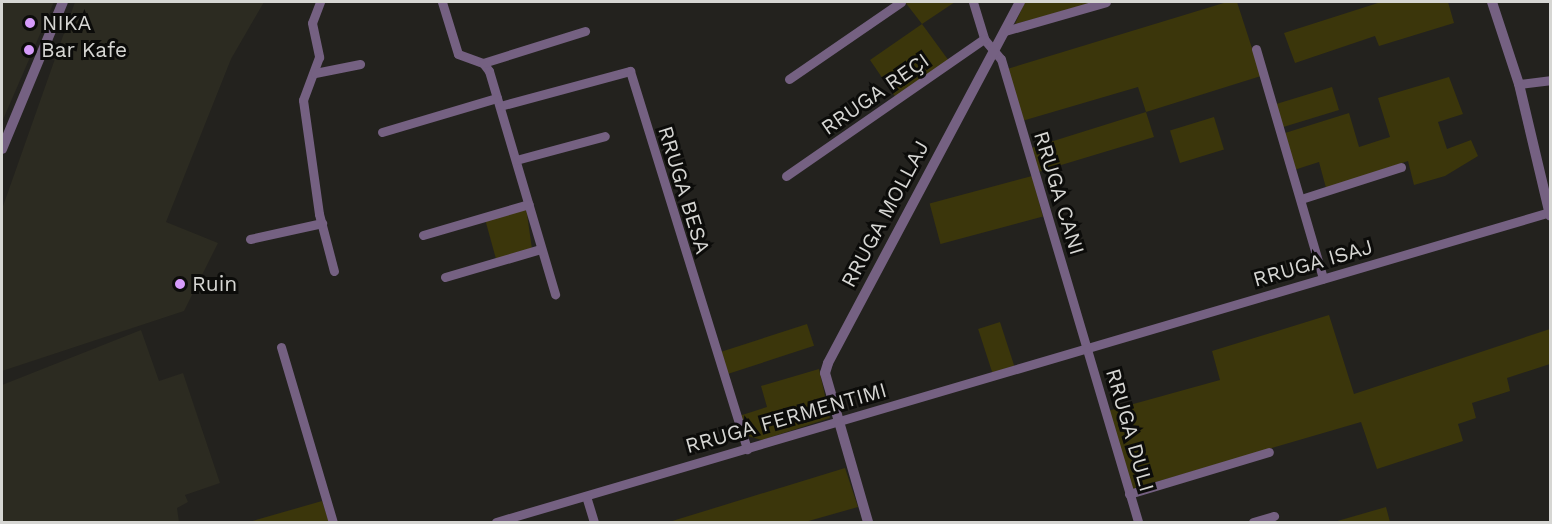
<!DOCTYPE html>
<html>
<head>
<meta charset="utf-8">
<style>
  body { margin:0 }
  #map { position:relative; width:1552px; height:524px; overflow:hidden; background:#23221e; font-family:"Work Sans",sans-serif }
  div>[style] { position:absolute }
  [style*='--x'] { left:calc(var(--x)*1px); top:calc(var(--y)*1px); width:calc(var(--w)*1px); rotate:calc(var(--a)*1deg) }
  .built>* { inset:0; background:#2c2b21 }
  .green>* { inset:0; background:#3b360b; transform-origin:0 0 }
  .minor>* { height:9px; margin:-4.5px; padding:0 4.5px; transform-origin:4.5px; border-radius:4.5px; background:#756182 }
  .tertiary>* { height:10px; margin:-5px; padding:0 5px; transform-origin:5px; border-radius:5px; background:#756182 }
  .dots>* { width:16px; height:16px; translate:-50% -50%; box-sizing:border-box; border:3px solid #0c0c0a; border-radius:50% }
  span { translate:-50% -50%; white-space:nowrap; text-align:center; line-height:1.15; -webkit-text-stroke:6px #0c0c0a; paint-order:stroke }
  .poi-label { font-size:21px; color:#d6d6d3 }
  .left { translate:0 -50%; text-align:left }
  .street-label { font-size:21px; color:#d6d6d3 }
  .frame { position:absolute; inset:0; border:3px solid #d6d6d3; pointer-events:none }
</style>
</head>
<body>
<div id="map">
  <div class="built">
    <i style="clip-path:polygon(2px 2px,54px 2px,2px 122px)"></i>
    <i style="clip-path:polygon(75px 2px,264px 2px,231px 59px,166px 222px,218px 243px,184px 311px,2px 371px,2px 209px)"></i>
    <i style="clip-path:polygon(141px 330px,159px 381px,183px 373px,220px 483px,185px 495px,188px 502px,177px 508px,179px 522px,2px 522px,2px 385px)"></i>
  </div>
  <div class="green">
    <i style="clip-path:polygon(905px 2px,955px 2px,922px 24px,949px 61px,896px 98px,870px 60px,922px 24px)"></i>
    <i style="clip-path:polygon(1025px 2px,1096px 2px,1015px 24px)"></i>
    <i style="clip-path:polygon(1227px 2px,1237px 2px,1261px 76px,1146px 112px,1154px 137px,1038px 172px,1031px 148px,1146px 112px,1138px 87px,1022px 121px,1007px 69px)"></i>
    <i style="clip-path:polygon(1381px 2px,1448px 2px,1454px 23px,1379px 46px,1375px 36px,1295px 63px,1284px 33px)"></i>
    <i style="clip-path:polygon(1449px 77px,1463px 114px,1438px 122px,1447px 149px,1471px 140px,1478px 156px,1445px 176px,1414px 185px,1408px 161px,1326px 188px,1319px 162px,1294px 170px,1285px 133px,1349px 113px,1359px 147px,1390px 137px,1378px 98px)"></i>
    <i style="left:1332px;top:87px;width:24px;height:60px;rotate:73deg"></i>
    <i style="left:1214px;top:117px;width:34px;height:46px;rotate:73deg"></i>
    <i style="left:1032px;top:176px;width:42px;height:106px;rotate:75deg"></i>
    <i style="clip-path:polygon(526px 207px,532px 249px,496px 259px,485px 219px)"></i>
    <i style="clip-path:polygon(1329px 315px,1354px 394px,1550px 329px,1550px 364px,1507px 378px,1510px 391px,1472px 403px,1476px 418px,1458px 424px,1463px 441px,1377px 469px,1361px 422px,1132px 489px,1108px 411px,1220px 380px,1212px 351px)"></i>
    <i style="left:1000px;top:322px;width:46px;height:23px;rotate:72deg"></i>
    <i style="left:807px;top:324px;width:23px;height:95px;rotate:72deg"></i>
    <i style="clip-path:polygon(819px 369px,830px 418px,762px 440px,744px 435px,739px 416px,767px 407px,761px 386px)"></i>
    <i style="clip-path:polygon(845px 468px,858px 507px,805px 522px,669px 522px)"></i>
    <i style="clip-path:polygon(322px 501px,329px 522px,249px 522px)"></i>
    <i style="clip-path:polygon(1386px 507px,1390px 522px,1334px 522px)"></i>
  </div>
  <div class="minor">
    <i style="--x:320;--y:2;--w:22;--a:111"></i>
    <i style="--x:312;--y:23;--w:35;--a:78"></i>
    <i style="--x:319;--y:57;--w:46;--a:110.4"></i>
    <i style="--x:303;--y:100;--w:115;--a:82"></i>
    <i style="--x:319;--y:214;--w:59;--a:75.3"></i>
    <i style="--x:442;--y:2;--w:54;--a:72.9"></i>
    <i style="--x:458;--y:54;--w:27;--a:20"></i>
    <i style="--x:483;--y:63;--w:10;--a:53"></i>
    <i style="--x:489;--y:71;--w:233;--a:73.5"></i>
    <i style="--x:973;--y:2;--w:39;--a:73"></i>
    <i style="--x:984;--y:39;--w:26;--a:50"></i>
    <i style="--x:1001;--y:59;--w:483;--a:73.5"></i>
    <i style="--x:1005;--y:31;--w:105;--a:-16"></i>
    <i style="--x:1256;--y:49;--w:239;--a:73.7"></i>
    <i style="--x:483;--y:63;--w:107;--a:-17.4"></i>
    <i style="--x:315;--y:73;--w:46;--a:-11.3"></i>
    <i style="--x:789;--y:79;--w:136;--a:-34.5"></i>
    <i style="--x:1519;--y:84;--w:31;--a:-7"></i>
    <i style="--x:500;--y:106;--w:135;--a:-15.1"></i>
    <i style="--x:630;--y:71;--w:396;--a:72.8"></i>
    <i style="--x:382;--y:132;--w:120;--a:-16.5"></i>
    <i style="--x:516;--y:160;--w:92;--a:-15.1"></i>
    <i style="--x:786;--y:176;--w:241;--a:-34.7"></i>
    <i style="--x:1301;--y:199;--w:105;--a:-17.7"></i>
    <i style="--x:423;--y:235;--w:110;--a:-16.3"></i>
    <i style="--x:250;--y:239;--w:74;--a:-12.5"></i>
    <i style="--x:445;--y:277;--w:100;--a:-16.3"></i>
    <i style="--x:281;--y:347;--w:183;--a:73.5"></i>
    <i style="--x:1129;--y:494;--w:146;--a:-16.7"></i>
    <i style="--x:586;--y:496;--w:27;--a:73"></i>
    <i style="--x:496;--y:522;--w:1099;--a:-16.39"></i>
    <i style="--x:1253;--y:522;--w:22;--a:-16"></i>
  </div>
  <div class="tertiary">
    <i style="--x:1492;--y:2;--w:86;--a:71.8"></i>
    <i style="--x:1519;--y:84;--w:135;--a:76.7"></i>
    <i style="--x:2;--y:149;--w:159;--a:-67.5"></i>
    <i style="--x:868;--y:522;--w:155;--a:-106.1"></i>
    <i style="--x:825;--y:373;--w:10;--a:-73"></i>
    <i style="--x:828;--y:363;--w:409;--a:-62"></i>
  </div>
  <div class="dots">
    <i style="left:30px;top:23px;background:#d69bfa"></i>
    <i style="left:29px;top:50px;background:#d69bfa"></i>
    <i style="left:180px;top:284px;background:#d69bfa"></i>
  </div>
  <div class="poi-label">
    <span class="left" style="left:42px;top:23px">NIKA</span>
    <span class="left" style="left:41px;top:50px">Bar Kafe</span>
    <span class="left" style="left:192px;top:284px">Ruin</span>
  </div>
  <div class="street-label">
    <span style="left:875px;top:94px;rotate:-35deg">RRUGA REÇI</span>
    <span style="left:684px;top:190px;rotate:73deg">RRUGA BESA</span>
    <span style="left:1059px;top:193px;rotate:73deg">RRUGA CANI</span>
    <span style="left:885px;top:214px;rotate:-62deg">RRUGA MOLLAJ</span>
    <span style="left:1313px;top:263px;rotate:-16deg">RRUGA ISAJ</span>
    <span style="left:786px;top:418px;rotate:-16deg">RRUGA FERMENTIMI</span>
    <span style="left:1130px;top:430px;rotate:74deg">RRUGA DULI</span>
  </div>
  <div class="frame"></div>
</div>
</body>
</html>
